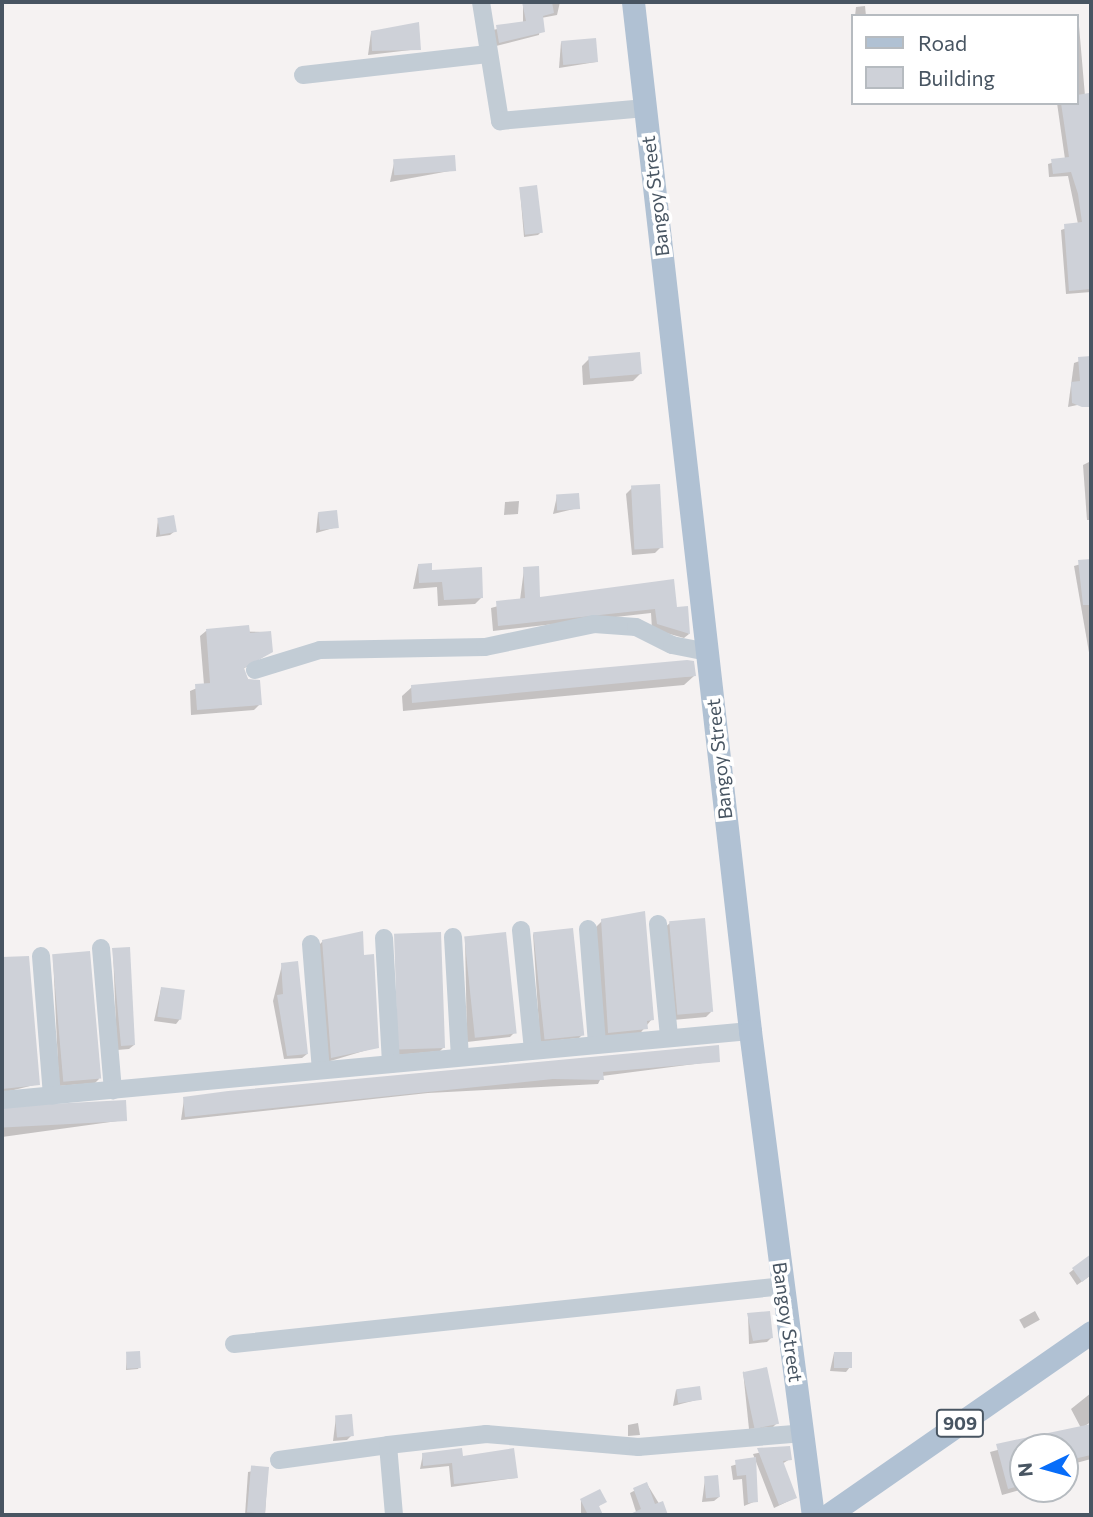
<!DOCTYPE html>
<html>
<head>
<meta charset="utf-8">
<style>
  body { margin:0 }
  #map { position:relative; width:1093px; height:1517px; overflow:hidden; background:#f5f2f2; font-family:Commissioner,sans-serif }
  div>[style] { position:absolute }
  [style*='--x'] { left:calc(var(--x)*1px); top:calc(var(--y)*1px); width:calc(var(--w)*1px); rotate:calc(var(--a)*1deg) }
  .shadow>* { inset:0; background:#0003; transform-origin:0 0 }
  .building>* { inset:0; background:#ced1d8; transform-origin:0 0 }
  .minor>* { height:18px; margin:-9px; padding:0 9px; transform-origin:9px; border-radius:9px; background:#c2ccd5 }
  .major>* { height:23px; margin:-11.5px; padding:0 11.5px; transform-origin:11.5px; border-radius:11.5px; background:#b0c1d3 }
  span { translate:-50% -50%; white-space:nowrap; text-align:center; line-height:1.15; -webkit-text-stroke:7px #fff; paint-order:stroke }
  .shield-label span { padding:2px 5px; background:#fff; border:2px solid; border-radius:5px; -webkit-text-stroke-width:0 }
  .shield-label { font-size:18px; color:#485562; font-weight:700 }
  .street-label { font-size:19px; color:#485562 }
  .frame { position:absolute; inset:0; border:4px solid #485562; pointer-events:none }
  .legend { position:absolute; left:851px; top:14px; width:228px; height:91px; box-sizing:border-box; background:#fff; border:2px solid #b6bbc0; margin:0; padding:9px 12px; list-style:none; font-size:21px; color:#485562 }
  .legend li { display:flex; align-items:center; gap:14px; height:35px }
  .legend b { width:35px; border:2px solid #b6bbc0 }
  .north { position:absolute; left:1009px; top:1433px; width:70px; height:70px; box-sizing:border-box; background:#fff; border:2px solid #b6bbc0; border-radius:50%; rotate:265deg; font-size:19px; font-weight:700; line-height:28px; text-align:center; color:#485562 }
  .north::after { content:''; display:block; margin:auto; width:24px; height:32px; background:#086df9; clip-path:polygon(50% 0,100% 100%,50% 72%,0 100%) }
</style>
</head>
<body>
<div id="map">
  <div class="shadow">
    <i style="clip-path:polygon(560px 2px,557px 15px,541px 18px,539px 35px,496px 46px,493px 30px,523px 23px,523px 3px)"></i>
    <i style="clip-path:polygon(865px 6px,866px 16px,855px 16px,856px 7px)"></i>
    <i style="clip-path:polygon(1078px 14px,1091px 166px,1091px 292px,1066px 294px,1061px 230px,1078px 224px,1068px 176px,1049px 177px,1048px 164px,1065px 159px,1057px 103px,1077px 103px,1077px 16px,1062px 16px)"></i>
    <i style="clip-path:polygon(371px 33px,419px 49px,368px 55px)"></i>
    <i style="clip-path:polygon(561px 42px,596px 62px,559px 68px)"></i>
    <i style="clip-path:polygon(394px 163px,455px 170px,390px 182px)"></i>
    <i style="clip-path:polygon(520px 190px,541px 232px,538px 235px,524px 237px)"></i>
    <i style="clip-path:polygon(1091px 357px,1091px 402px,1068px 407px,1074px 363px)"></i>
    <i style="clip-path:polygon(589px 359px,640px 374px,633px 381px,583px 385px,582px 366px)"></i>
    <i style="clip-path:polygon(1091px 461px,1091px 520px,1087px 520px,1083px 465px)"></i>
    <i style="clip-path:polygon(632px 488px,661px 547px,655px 553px,632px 555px,626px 494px)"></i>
    <i style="clip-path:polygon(557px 496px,578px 508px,553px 514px)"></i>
    <i style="clip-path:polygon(519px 501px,518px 514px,504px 515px,505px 502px)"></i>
    <i style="clip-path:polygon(318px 513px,337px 527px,316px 533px)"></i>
    <i style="clip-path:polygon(158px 519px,175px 531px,170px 535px,156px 537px)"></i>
    <i style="clip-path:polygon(1091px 561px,1091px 664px,1074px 566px)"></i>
    <i style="clip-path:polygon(418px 565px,430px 572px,482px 597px,475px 604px,438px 606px,437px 587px,413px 589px)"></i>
    <i style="clip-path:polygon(524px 569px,539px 599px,675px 609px,689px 634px,684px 638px,652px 629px,651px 613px,493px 631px,491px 608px,520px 600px)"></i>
    <i style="clip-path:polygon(206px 631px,270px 632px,271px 652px,243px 669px,260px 704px,254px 710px,191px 715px,190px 691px,204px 685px,200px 636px)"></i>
    <i style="clip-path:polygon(694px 676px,684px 685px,403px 711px,402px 696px,412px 687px)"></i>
    <i style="clip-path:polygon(602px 921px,652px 1019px,637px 1037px,599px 1040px,593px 930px)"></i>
    <i style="clip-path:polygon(670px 923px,711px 1012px,706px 1017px,673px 1020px,664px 928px)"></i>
    <i style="clip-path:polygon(533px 933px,583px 1034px,579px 1038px,540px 1042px)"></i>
    <i style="clip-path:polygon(395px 936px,444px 1047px,440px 1051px,398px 1055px)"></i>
    <i style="clip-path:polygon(465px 938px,514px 1033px,510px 1037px,467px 1042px)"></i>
    <i style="clip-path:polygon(323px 941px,362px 957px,377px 1047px,327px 1062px,318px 946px)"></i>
    <i style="clip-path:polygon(113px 950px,134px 1045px,129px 1049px,117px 1050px)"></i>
    <i style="clip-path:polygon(53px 956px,99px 1079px,95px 1083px,59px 1086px)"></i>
    <i style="clip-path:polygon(28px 957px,38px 1084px,2px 1093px,2px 960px)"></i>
    <i style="clip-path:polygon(282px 965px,307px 1054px,302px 1058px,284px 1059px,273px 1001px)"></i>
    <i style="clip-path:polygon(161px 989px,180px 1019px,176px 1024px,154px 1021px)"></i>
    <i style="clip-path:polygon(718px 1061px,602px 1076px,598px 1084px,428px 1093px,181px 1120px,184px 1099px)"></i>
    <i style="clip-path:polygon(2px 1113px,3px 1113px,125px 1120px,2px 1137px)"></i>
    <i style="clip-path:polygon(1090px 1257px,1091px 1275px,1077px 1285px,1069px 1273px)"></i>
    <i style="left:1035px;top:1311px;width:10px;height:18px;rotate:61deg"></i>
    <i style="clip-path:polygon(748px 1315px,772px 1337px,767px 1342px,749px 1344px)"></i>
    <i style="clip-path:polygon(127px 1353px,139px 1367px,138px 1369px,126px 1370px)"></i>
    <i style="clip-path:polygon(834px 1353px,850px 1367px,846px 1372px,830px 1371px)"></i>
    <i style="clip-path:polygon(743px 1371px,777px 1423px,773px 1427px,749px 1429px)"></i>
    <i style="clip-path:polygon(676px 1390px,700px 1399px,673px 1406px)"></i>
    <i style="clip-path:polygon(1091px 1393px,1091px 1422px,1083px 1427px,1091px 1426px,1091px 1459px,1065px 1466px,1065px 1447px,1023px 1447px,1023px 1489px,1002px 1495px,990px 1452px,1081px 1428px,1071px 1409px)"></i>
    <i style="clip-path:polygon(336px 1417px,352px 1435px,347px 1440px,333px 1441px)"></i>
    <i style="clip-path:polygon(638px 1423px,640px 1435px,628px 1436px,628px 1425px)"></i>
    <i style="clip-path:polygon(788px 1447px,790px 1459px,782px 1464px,795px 1498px,774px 1508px,753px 1454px)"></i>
    <i style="clip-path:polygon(423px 1454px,461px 1458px,516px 1478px,451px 1487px,449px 1466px,420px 1469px)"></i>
    <i style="clip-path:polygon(755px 1459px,756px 1501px,744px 1506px,742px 1479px,733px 1480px,731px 1466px)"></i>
    <i style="clip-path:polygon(268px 1468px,265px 1515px,245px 1515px,248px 1472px)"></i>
    <i style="clip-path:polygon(705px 1479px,719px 1497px,714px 1501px,702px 1502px)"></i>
    <i style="clip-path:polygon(647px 1484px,666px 1515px,637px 1515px,630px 1493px)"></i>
    <i style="clip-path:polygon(581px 1501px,605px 1502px,597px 1507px,601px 1515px,581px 1515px)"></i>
  </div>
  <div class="building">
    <i style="clip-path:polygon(522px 2px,552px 2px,554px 13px,543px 16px,545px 32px,499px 43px,496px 25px,526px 21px)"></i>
    <i style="clip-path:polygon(419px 22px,421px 50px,372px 51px,371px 31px)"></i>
    <i style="left:596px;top:38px;width:24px;height:35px;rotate:85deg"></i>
    <i style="clip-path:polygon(1089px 93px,1091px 289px,1069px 291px,1064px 224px,1082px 222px,1078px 194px,1071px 172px,1053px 174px,1051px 159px,1069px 157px,1061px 103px,1077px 103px,1077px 95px)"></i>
    <i style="left:455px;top:155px;width:16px;height:62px;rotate:86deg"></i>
    <i style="left:537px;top:185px;width:48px;height:18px;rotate:83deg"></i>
    <i style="left:640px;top:352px;width:22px;height:52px;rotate:85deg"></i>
    <i style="clip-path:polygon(1091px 356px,1091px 407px,1082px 407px,1072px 403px,1071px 382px,1080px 381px,1078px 357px)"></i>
    <i style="left:660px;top:484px;width:64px;height:29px;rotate:87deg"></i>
    <i style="left:579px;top:493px;width:16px;height:23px;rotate:86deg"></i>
    <i style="left:337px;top:510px;width:18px;height:19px;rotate:84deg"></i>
    <i style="left:174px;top:515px;width:17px;height:17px;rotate:80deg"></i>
    <i style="clip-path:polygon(1091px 559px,1091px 605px,1083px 605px,1078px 560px)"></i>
    <i style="clip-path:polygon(432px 563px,432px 570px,482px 567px,483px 598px,444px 600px,442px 582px,419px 583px,418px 564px)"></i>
    <i style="clip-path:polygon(539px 566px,540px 597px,674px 579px,677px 607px,688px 606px,690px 634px,657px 624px,655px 609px,498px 626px,496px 601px,525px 598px,523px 567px)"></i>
    <i style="clip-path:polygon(249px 625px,250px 633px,271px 631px,273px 652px,244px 668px,248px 679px,260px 680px,262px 705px,197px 710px,195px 684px,210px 683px,206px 629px)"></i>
    <i style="clip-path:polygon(687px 660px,694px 661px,696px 676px,412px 703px,411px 685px)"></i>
    <i style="clip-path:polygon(645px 911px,654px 1020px,647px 1021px,648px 1029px,608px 1033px,601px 919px)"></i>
    <i style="left:705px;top:918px;width:94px;height:36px;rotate:85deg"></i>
    <i style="left:573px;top:928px;width:108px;height:40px;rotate:84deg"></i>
    <i style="clip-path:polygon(363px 931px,364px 955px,374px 954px,379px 1048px,331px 1058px,322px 940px)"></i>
    <i style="left:441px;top:932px;width:116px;height:47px;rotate:88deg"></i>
    <i style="left:506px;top:932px;width:102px;height:42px;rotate:84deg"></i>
    <i style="clip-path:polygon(130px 947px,135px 1045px,121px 1046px,112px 948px)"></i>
    <i style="left:90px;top:951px;width:128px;height:38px;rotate:85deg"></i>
    <i style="clip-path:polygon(29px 956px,40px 1085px,2px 1089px,2px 957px)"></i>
    <i style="clip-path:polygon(298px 961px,308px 1054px,287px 1056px,277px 995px,283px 994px,281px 963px)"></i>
    <i style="left:161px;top:987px;width:24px;height:30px;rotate:7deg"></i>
    <i style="clip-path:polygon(719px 1045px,720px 1062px,603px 1072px,604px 1080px,553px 1079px,185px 1117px,183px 1097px,228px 1091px)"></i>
    <i style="left:126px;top:1100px;width:21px;height:124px;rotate:87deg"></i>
    <i style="clip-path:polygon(1091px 1254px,1091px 1275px,1082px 1282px,1072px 1268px)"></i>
    <i style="clip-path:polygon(770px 1311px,773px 1338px,753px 1341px,747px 1313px)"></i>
    <i style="left:140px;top:1351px;width:17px;height:14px;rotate:87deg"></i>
    <i style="left:834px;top:1352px;width:18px;height:16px"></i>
    <i style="left:767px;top:1367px;width:58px;height:25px;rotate:78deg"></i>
    <i style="left:700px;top:1386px;width:14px;height:24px;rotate:82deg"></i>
    <i style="left:352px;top:1414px;width:22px;height:17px;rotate:85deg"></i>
    <i style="clip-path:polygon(1091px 1424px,1091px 1455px,1065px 1461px,1065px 1447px,1023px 1447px,1023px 1485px,1008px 1489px,996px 1444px)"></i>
    <i style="clip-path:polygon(790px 1446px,792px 1460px,783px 1461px,797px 1498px,779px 1505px,757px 1448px)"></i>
    <i style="clip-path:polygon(462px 1448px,463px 1456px,514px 1448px,518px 1478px,454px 1484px,452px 1463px,423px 1466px,422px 1453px)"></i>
    <i style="clip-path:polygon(756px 1457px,758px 1502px,748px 1503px,746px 1475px,737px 1476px,735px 1460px)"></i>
    <i style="left:269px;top:1467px;width:47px;height:18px;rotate:95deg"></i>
    <i style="left:718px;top:1475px;width:22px;height:14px;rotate:85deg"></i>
    <i style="clip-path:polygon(647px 1482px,655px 1504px,663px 1501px,668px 1515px,628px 1515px,641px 1509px,633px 1488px)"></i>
    <i style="clip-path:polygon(600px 1489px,607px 1502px,599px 1506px,603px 1515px,588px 1515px,580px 1499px)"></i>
  </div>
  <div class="minor">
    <i style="--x:481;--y:2;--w:121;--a:80.9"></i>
    <i style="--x:500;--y:121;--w:146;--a:-5.1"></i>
    <i style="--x:303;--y:75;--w:186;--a:-6.5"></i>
    <i style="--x:255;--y:670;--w:68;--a:-17.1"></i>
    <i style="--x:320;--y:650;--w:165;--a:-1"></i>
    <i style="--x:485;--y:647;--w:111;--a:-11.9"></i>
    <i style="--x:594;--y:624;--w:42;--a:4.1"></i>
    <i style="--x:636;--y:627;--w:40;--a:26.6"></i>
    <i style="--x:672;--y:645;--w:36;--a:11"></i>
    <i style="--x:658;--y:924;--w:114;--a:84.4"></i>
    <i style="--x:588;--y:929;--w:115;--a:85.5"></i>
    <i style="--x:521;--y:930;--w:121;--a:84.3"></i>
    <i style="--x:453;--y:937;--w:120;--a:86.7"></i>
    <i style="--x:384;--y:938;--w:126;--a:86.8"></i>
    <i style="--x:311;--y:944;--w:126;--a:85.5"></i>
    <i style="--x:101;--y:948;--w:143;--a:85.2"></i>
    <i style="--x:41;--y:956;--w:140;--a:85.5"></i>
    <i style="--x:2;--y:1100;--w:751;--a:-5.27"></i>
    <i style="--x:234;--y:1344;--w:553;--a:-6.02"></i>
    <i style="--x:279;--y:1460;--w:110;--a:-7.8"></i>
    <i style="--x:394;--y:1515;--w:70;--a:-94.9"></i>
    <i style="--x:388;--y:1445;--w:99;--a:-6.4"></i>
    <i style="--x:486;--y:1434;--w:153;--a:4.9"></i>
    <i style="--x:638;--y:1447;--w:166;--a:-4.8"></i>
  </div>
  <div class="major">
    <i style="--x:633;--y:2;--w:1036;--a:83.51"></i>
    <i style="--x:750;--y:1031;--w:488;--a:82.6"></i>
    <i style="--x:828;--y:1515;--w:320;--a:-34.8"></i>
  </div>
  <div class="shield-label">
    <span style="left:960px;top:1423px">909</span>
  </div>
  <div class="street-label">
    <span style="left:655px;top:196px;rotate:-97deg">Bangoy Street</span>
    <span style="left:719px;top:759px;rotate:-96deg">Bangoy Street</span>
    <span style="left:788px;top:1322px;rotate:82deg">Bangoy Street</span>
  </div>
  <div class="frame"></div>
  <ul class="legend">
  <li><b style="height:9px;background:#b0c1d3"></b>Road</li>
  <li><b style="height:19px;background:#ced1d8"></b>Building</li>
  </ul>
  <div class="north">N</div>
</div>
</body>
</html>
